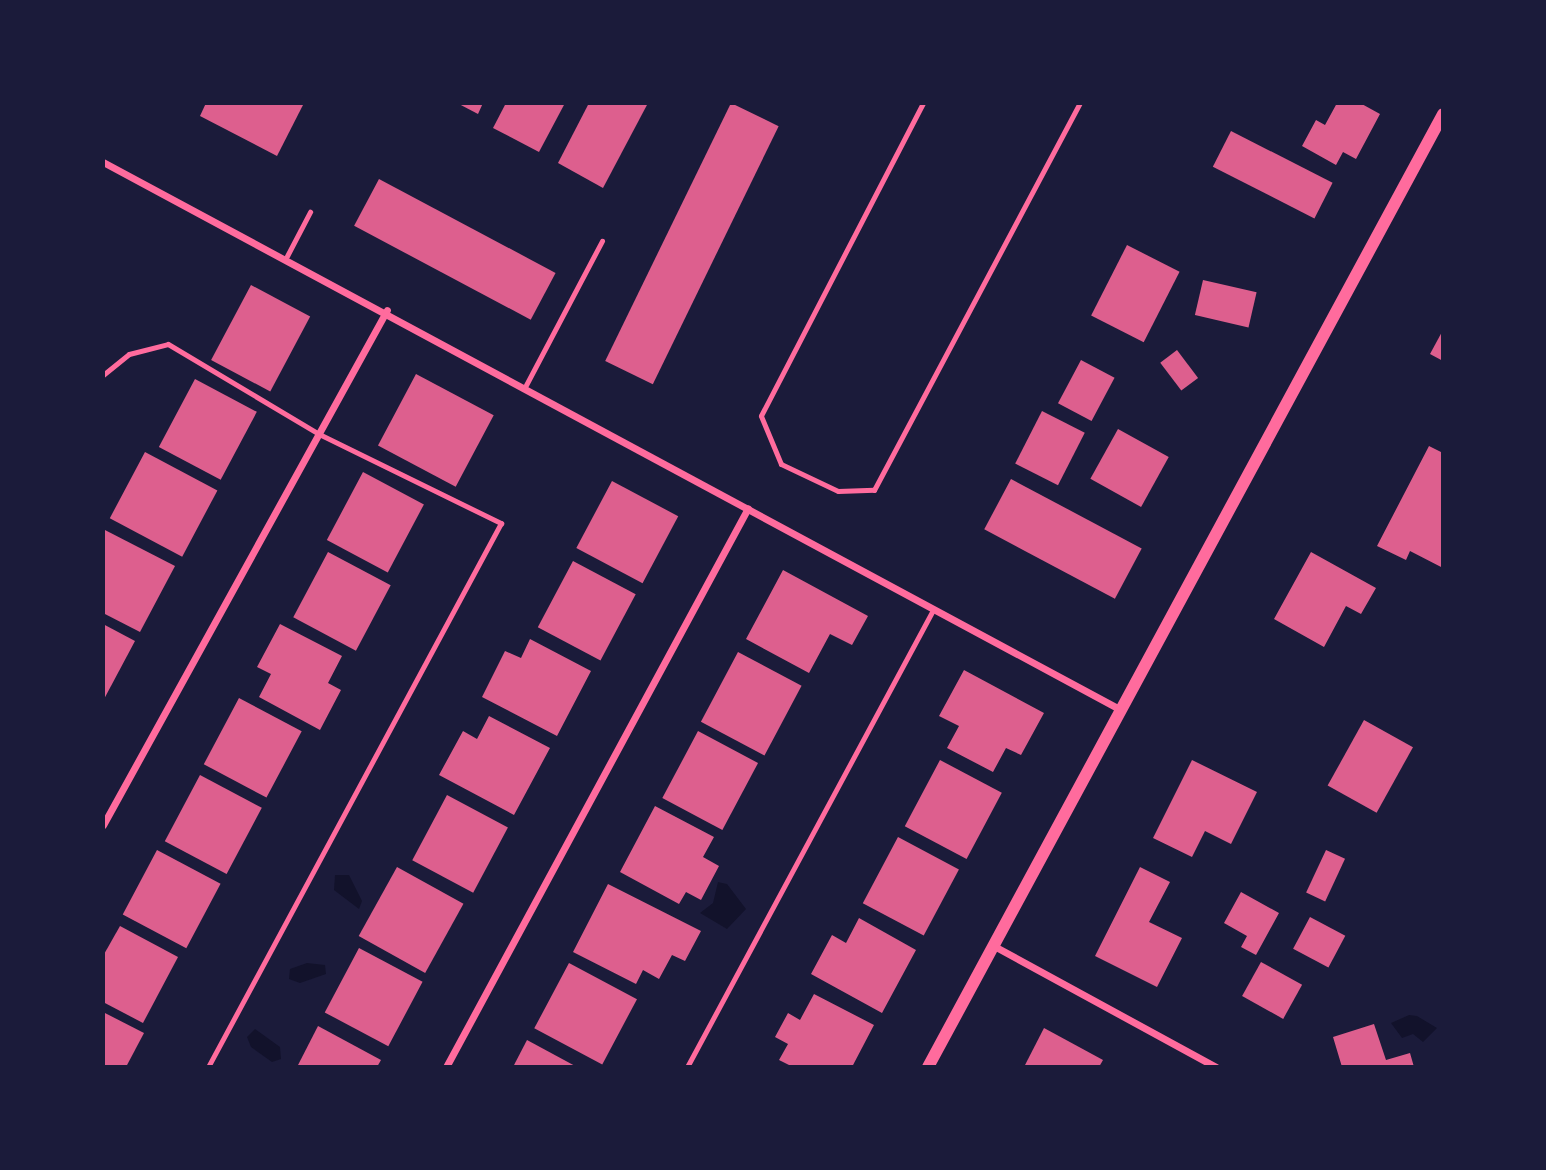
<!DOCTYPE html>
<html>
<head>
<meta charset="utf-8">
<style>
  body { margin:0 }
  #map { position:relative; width:1546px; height:1170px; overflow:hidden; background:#1b1b3a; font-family:"Space Grotesk",sans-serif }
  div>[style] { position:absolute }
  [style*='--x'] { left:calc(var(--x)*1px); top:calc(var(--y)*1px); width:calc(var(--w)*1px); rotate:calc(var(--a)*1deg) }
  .water>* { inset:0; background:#12122b }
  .building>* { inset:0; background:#dd5f8e; transform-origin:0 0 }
  .service>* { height:5px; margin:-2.5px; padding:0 2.5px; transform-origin:2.5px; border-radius:2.5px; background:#ff6b9d }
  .minor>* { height:7px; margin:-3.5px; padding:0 3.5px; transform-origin:3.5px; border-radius:3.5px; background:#ff6b9d }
  .tertiary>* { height:12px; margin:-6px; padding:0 6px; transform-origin:6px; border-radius:6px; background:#ff6b9d }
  span { translate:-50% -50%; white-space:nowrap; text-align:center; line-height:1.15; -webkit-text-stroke:5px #1b1b3a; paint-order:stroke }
  .frame { position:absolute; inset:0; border:105px solid #1b1b3a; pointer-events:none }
</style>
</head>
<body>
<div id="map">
  <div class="water">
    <i style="clip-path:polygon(335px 875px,349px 875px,362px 901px,359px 909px,334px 890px)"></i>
    <i style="clip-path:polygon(718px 882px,727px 884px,746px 909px,727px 929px,700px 913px,713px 903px)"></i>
    <i style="clip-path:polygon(307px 963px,325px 965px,326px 974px,300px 983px,289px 979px,290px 969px)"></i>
    <i style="clip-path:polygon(1409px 1015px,1417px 1016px,1437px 1028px,1423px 1042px,1413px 1034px,1402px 1038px,1391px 1023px)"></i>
    <i style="clip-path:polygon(255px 1029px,280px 1047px,281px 1059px,272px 1062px,251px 1047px,247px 1037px)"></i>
  </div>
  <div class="building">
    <i style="clip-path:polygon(206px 103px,304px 103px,277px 156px,200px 116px)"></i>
    <i style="clip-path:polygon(457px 103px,483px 103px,478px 114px)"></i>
    <i style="clip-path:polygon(506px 103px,565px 103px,539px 152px,493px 128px)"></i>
    <i style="clip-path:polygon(589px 103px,648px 103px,603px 188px,558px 163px)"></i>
    <i style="left:731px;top:103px;width:53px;height:287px;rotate:26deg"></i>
    <i style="clip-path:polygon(1337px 103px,1360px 103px,1380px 114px,1356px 159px,1343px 152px,1336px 165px,1302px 146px,1316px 120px,1325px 125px)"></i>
    <i style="left:1231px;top:131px;width:114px;height:40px;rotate:27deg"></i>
    <i style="left:379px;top:179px;width:200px;height:53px;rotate:28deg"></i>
    <i style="left:1127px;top:245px;width:59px;height:79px;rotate:27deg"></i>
    <i style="left:1203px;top:280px;width:55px;height:36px;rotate:13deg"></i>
    <i style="left:251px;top:285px;width:67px;height:85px;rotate:28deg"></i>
    <i style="clip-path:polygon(1443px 330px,1443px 361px,1430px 354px)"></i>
    <i style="left:1177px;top:350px;width:35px;height:21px;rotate:53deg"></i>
    <i style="left:1081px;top:360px;width:38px;height:49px;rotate:28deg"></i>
    <i style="left:416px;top:374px;width:88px;height:81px;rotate:28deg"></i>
    <i style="left:195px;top:379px;width:70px;height:77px;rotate:28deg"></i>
    <i style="left:1042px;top:411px;width:48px;height:59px;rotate:27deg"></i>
    <i style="left:1118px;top:429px;width:58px;height:57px;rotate:29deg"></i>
    <i style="clip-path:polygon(1429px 446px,1443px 453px,1443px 568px,1410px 551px,1406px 560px,1377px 546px)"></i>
    <i style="left:145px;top:452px;width:82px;height:75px;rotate:28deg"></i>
    <i style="left:363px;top:472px;width:69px;height:77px;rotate:28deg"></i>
    <i style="left:1011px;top:479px;width:148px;height:57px;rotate:28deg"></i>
    <i style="left:612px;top:481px;width:75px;height:76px;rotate:28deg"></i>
    <i style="clip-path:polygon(103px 529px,175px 566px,140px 632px,103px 613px)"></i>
    <i style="left:328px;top:552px;width:71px;height:74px;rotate:28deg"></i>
    <i style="clip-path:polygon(1311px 552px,1376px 588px,1361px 614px,1346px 606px,1324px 647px,1274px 619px)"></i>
    <i style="left:573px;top:561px;width:71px;height:75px;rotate:28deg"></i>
    <i style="clip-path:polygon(783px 570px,868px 616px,852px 645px,830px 634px,809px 673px,746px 639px)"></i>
    <i style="clip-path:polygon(103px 624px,135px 641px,103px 701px)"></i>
    <i style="clip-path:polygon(280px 624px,342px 656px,328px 683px,341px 690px,320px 730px,259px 697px,271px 674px,257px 667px)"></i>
    <i style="clip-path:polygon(530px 639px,591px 671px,557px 736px,482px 697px,505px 651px,521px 658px)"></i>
    <i style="left:738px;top:652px;width:72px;height:79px;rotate:28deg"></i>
    <i style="clip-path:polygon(964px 670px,1044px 713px,1021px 755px,1006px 748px,993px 772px,947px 748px,959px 726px,939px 716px)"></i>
    <i style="left:239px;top:698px;width:71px;height:75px;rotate:28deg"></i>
    <i style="clip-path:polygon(489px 716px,550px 748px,514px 815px,439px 775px,463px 731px,477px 739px)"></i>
    <i style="left:1364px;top:720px;width:56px;height:75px;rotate:29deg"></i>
    <i style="left:698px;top:731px;width:68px;height:76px;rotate:28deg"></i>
    <i style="left:940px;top:760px;width:70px;height:75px;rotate:28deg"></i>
    <i style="clip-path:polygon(1192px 760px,1257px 792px,1231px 844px,1205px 831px,1192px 857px,1153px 838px)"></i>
    <i style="left:200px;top:775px;width:70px;height:75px;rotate:28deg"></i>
    <i style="left:447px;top:795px;width:69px;height:74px;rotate:28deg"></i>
    <i style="clip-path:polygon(655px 806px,714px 837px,703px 857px,719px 866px,701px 900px,686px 892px,679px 904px,620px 872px)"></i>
    <i style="left:898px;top:837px;width:69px;height:75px;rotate:28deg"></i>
    <i style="left:157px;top:850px;width:72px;height:73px;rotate:28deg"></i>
    <i style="left:1326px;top:850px;width:21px;height:47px;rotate:25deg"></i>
    <i style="left:397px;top:867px;width:76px;height:79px;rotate:29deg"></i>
    <i style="clip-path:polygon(1140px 867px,1170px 882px,1149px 922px,1182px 938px,1157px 987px,1095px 956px)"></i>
    <i style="clip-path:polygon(608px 884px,701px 931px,685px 961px,672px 955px,659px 979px,643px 970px,636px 984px,573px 952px)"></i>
    <i style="clip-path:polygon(1241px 892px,1279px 913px,1256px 955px,1241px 947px,1247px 936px,1224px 923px)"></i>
    <i style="left:1310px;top:917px;width:40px;height:36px;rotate:28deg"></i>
    <i style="clip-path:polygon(859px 918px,916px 950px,882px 1013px,811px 974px,832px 935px,846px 943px)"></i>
    <i style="clip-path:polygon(120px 926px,178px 957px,143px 1023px,103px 1002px,103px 956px)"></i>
    <i style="left:359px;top:948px;width:72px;height:73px;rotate:28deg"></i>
    <i style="left:1261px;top:962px;width:47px;height:39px;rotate:29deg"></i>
    <i style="left:569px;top:963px;width:77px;height:74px;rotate:28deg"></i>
    <i style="clip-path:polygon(814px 994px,874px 1025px,852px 1067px,793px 1067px,779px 1060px,788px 1044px,775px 1037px,788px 1013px,800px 1020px)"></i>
    <i style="clip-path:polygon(103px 1012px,144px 1033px,126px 1067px,103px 1067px)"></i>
    <i style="clip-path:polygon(1374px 1024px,1386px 1060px,1410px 1053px,1414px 1067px,1342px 1067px,1333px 1037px)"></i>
    <i style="clip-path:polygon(318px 1026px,381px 1060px,377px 1067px,297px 1067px)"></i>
    <i style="clip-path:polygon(1044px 1028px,1103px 1060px,1099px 1067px,1024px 1067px)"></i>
    <i style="clip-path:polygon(527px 1040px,577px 1067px,513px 1067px)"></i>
  </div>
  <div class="service">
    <i style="--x:923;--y:103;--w:352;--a:117.4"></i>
    <i style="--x:761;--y:416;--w:52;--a:67.4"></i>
    <i style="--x:781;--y:464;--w:63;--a:25.3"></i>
    <i style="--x:838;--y:491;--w:36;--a:-2"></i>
    <i style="--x:874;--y:490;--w:438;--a:-62"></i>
    <i style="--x:287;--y:256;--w:50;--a:-62.4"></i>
    <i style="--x:103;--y:375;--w:33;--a:-39"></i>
    <i style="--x:129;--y:354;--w:40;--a:-14.4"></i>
    <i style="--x:168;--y:344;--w:176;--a:30.8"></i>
    <i style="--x:319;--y:434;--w:203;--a:26.1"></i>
    <i style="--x:501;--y:523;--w:618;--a:118.31"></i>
    <i style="--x:526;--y:385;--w:163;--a:-62.2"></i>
    <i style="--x:687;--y:1067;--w:519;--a:-61.71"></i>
  </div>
  <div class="minor">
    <i style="--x:103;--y:162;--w:1156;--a:28.29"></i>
    <i style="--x:103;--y:825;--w:588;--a:-61.13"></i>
    <i style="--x:994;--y:946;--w:253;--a:28.6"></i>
    <i style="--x:446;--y:1067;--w:635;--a:-61.62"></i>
  </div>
  <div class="tertiary">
    <i style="--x:928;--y:1067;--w:1083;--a:-61.61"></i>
  </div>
  <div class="frame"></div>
</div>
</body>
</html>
